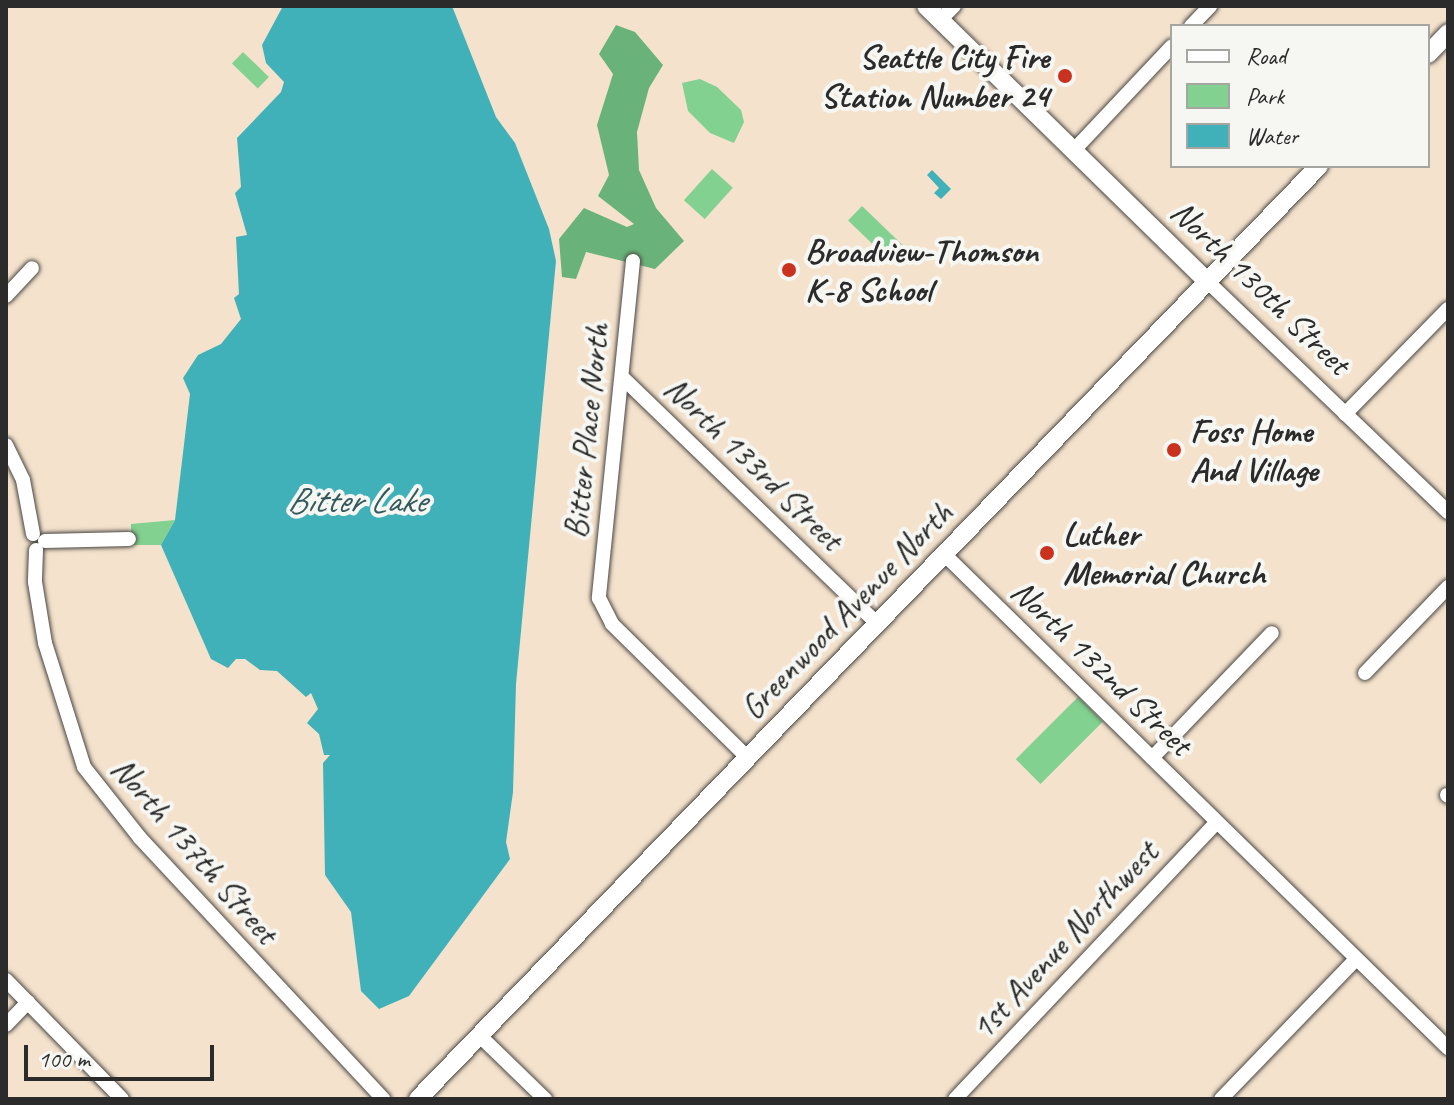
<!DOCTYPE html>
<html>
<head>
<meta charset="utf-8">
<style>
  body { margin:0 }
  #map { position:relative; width:1454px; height:1105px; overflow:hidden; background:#f4e2cc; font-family:Caveat,sans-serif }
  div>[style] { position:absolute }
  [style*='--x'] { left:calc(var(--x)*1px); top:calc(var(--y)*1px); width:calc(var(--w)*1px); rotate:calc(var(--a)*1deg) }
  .green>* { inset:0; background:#82d190; transform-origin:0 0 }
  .forest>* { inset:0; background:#69b37a }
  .water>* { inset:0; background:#40b1b8 }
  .roads { filter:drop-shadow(0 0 2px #494643) drop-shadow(0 0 2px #494643) }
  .minor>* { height:14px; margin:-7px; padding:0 7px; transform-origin:7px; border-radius:7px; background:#fff }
  .major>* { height:18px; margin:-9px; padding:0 9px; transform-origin:9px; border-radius:9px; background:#fff }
  .dots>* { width:22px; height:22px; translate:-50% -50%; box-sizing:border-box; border:4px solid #f6f6f2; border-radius:50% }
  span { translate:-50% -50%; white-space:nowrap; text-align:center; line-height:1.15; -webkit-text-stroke:8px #f6f6f2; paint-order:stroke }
  .poi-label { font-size:34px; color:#2b2b2b; font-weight:700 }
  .right { translate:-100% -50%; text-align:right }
  .left { translate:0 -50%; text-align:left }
  .street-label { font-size:34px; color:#2b2b2b }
  .water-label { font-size:36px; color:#325a5c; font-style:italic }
  .frame { position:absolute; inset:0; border:8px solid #2b2b2b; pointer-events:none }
  .legend { position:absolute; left:1170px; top:24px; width:260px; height:144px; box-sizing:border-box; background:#f6f6f2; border:2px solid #a5a5a2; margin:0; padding:10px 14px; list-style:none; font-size:24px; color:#2b2b2b }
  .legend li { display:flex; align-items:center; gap:16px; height:40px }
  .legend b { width:40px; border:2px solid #a5a5a2 }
  .scale { position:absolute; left:24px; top:1045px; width:190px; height:36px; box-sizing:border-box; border:4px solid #2b2b2b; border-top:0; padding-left:10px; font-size:24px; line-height:28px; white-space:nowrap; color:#2b2b2b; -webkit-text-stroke:6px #f6f6f2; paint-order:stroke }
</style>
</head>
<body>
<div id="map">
  <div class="green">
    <i style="left:243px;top:52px;width:36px;height:16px;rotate:44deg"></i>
    <i style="clip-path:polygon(700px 79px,717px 87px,741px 110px,744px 122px,734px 143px,710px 133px,688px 111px,682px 83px)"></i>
    <i style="left:712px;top:169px;width:28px;height:42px;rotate:42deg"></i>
    <i style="left:862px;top:206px;width:57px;height:20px;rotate:44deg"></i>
    <i style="clip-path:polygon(175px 520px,161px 545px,131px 545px,131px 524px)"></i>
    <i style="left:1078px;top:697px;width:35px;height:88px;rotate:45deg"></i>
  </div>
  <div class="forest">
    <i style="clip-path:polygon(616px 25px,635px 32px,663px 65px,649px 88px,637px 132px,639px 170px,656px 208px,684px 241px,655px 269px,586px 252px,576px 279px,562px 277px,559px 239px,584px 208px,627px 227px,634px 224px,598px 196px,609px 175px,597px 125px,613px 74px,599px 54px)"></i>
  </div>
  <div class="water">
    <i style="clip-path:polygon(283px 6px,452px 6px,496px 117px,515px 143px,549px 229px,556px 261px,516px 684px,513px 792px,506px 842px,510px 859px,409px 996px,379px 1009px,361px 991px,351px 912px,325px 875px,323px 763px,330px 755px,324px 755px,319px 734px,307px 723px,318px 709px,311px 693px,306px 697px,277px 671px,260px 670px,245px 659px,236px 659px,228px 668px,211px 659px,161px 545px,175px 520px,190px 394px,183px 378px,198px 355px,221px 344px,241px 319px,234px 298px,239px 294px,236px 237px,247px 235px,235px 193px,241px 187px,237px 138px,281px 92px,284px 82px,266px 63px,262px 45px)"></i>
    <i style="clip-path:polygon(932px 170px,951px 189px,941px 199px,934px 193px,939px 188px,927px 175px)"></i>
  </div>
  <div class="roads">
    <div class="minor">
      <i style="--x:940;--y:20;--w:20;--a:-45"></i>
      <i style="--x:1191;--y:26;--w:28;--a:-46"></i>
      <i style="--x:1075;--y:149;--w:141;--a:-46.7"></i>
      <i style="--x:633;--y:261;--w:339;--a:95.8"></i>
      <i style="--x:599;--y:598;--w:29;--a:63"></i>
      <i style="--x:612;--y:624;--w:191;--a:44.6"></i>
      <i style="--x:1207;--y:281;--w:334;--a:43.8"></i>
      <i style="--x:6;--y:296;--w:38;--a:-47"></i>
      <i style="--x:624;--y:379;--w:351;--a:44"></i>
      <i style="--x:1345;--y:414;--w:147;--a:-45.6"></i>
      <i style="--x:6;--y:445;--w:39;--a:64"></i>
      <i style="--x:23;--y:480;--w:55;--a:79.5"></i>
      <i style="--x:45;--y:541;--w:84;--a:-1.4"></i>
      <i style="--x:36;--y:550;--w:32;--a:92"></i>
      <i style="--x:35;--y:582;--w:62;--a:80.7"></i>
      <i style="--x:45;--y:643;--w:130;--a:72.5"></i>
      <i style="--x:84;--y:767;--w:90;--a:51.7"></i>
      <i style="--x:140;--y:838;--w:357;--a:47"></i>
      <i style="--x:944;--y:554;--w:706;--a:44.43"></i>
      <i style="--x:1365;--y:673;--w:120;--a:-46"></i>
      <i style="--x:1152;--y:758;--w:173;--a:-46.2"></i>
      <i style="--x:1447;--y:795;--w:1;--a:45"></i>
      <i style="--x:6;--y:980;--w:166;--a:45.7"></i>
      <i style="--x:6;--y:1025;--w:32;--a:-46"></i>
      <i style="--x:480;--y:1036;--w:91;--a:44.1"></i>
      <i style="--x:955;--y:1099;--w:381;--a:-46.6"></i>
      <i style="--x:1221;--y:1099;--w:194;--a:-46"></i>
    </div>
    <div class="major">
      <i style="--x:926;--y:6;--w:393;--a:44.4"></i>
      <i style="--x:1428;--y:54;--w:29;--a:-46"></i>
      <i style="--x:418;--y:1099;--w:1297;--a:-46"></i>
    </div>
  </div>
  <div class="dots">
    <i style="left:1065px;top:76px;background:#c8321e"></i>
    <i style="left:789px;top:270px;background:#c8321e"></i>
    <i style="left:1174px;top:450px;background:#c8321e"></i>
    <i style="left:1047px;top:553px;background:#c8321e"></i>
  </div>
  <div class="poi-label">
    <span class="right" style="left:1049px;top:76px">Seattle City Fire<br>Station Number 24</span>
    <span class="left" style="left:805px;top:270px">Broadview-Thomson<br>K-8 School</span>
    <span class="left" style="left:1190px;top:450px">Foss Home<br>And Village</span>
    <span class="left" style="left:1063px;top:553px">Luther<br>Memorial Church</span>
  </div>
  <div class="street-label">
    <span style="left:1261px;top:287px;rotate:44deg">North 130th Street</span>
    <span style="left:586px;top:431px;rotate:-84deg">Bitter Place North</span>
    <span style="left:754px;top:463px;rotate:44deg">North 133rd Street</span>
    <span style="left:846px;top:610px;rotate:-46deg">Greenwood Avenue North</span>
    <span style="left:1102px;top:667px;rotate:44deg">North 132nd Street</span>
    <span style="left:195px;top:850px;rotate:49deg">North 137th Street</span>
    <span style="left:1064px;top:940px;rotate:-47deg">1st Avenue Northwest</span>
  </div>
  <div class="water-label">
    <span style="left:356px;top:501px">Bitter Lake</span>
  </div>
  <div class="frame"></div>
  <ul class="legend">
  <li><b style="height:10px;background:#fff"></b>Road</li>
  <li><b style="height:22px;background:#82d190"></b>Park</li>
  <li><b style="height:22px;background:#40b1b8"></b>Water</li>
  </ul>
  <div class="scale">100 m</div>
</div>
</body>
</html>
